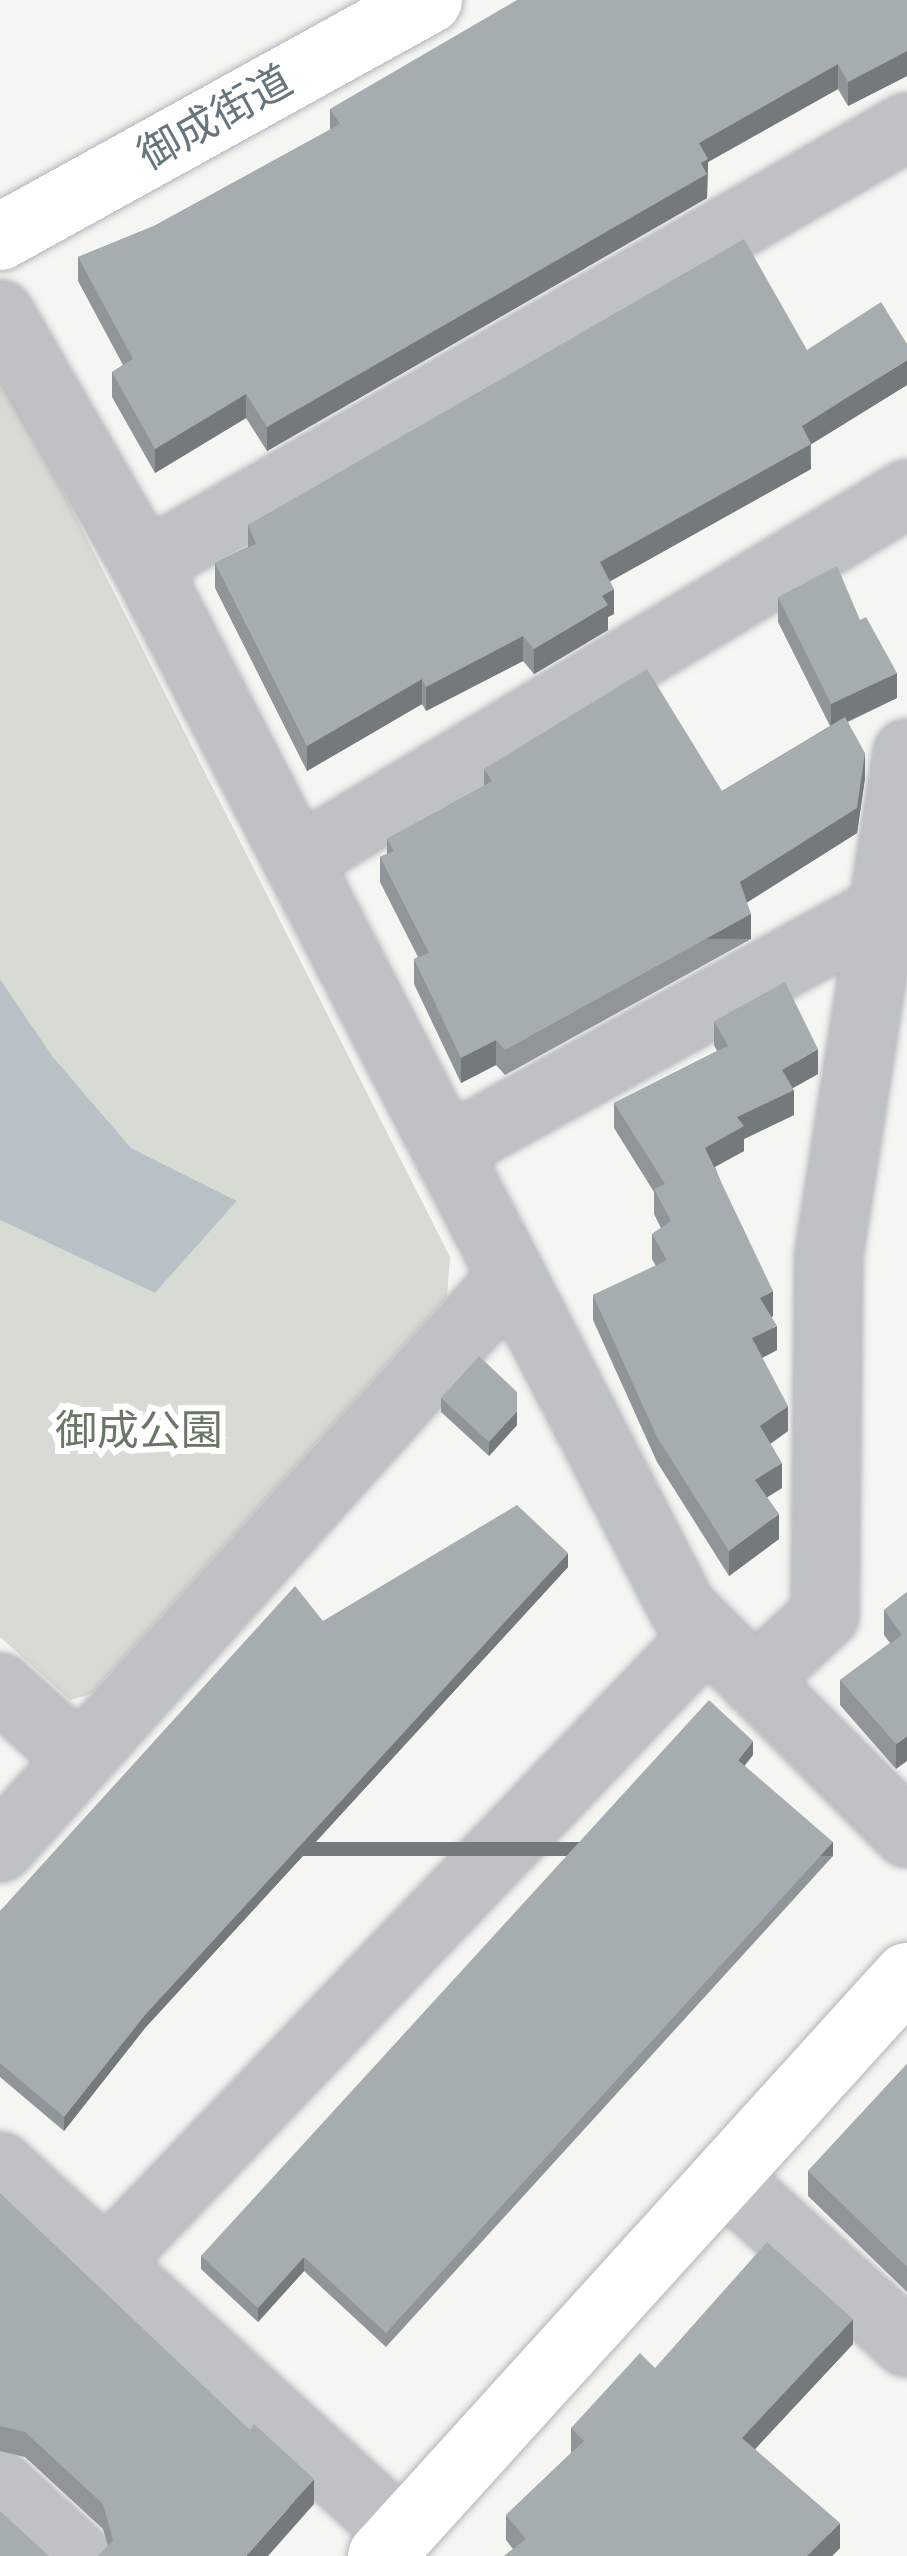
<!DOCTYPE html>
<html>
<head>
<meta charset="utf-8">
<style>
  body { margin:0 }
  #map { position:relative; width:907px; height:2556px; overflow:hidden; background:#f5f5f2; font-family:Jost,"Noto Sans JP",sans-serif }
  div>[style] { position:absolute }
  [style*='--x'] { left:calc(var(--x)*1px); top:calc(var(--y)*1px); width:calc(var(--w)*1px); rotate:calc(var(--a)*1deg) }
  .green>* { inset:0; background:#d6dbd3 }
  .water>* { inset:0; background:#b8c1c5 }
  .roads { filter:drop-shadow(0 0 3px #b1b6b9) drop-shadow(0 0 3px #b1b6b9) }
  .street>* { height:66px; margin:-33px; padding:0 33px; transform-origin:33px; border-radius:33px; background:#bec2c5 }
  .secondary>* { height:66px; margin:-33px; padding:0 33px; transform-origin:33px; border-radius:33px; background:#fff }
  .wall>* { inset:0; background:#8f9598 }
  .shaded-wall>* { inset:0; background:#74797c; transform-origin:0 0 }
  .building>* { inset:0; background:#a6adb1 }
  span { translate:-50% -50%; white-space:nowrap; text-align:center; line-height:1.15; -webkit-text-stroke:12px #fff; paint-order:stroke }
  .street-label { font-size:42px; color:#67757f }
  .park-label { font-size:42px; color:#697765 }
</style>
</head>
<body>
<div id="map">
  <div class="green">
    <i style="clip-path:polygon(0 367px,450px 1257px,447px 1297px,91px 1694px,70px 1700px,0 1637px,0 1220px,155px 1293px,237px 1201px,131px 1148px,53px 1057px,0 979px)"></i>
  </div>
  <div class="water">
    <i style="clip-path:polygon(0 979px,53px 1057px,131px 1148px,237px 1201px,155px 1293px,0 1220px)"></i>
  </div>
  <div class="roads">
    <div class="street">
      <i style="--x:0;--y:314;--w:290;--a:60"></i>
      <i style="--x:145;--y:565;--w:1174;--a:62.74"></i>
      <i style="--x:683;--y:1609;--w:317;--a:45"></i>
      <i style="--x:145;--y:565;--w:879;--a:-29.89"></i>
      <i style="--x:298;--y:860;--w:711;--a:-31.01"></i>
      <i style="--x:447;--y:1150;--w:495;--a:-28.9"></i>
      <i style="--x:754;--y:1681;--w:97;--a:-42.9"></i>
      <i style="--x:825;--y:1615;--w:361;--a:-89.4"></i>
      <i style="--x:829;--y:1254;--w:507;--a:-81.15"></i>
      <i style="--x:0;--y:1687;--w:107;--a:42.3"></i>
      <i style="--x:0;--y:1848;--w:767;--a:-48.12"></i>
      <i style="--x:0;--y:2166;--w:544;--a:42.47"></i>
      <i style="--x:724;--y:2177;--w:247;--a:42.2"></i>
      <i style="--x:106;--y:2263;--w:870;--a:-46.3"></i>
      <i style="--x:0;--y:2485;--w:105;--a:42.7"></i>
    </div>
    <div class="secondary">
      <i style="--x:0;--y:237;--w:490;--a:-28.9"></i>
      <i style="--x:381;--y:2556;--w:783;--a:-47.8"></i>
    </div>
  </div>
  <div class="wall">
    <i style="clip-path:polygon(907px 0,907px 76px,848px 106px,838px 89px,708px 162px,707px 198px,267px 451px,246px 418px,155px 473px,112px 397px,112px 372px,123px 365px,78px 281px,78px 257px,154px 226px,330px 130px,330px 109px)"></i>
    <i style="clip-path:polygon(807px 350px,907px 385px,811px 444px,811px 469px,610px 581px,614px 614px,608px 617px,608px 630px,534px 674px,523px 661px,426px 711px,422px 704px,307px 771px,215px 588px,215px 563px,248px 547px,248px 525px)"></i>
    <i style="clip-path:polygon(778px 597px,860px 620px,897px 698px,848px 722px,865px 778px,857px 833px,747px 902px,751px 939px,505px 1075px,496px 1065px,461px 1083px,414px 984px,414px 959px,418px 957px,380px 882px,380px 857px,387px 854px,387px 839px,484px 786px,484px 769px,722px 791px,830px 726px,778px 622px)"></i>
    <i style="clip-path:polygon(714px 1021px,818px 1074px,793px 1088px,794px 1115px,744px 1139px,744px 1151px,715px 1167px,773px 1316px,771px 1317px,777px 1350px,762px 1358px,788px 1431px,770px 1444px,782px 1488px,767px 1497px,779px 1539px,729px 1576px,657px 1462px,593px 1320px,593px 1295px,656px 1266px,652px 1259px,652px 1234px,661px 1228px,654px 1214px,654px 1192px,614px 1128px,614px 1103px,717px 1051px,714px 1045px)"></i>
    <i style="clip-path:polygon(441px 1398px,517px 1425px,489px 1456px,441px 1412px)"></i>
    <i style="clip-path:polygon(568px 1567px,145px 2028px,64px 2131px,0 2077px,0 1911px,323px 1621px)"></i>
    <i style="clip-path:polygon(907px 1592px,896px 1769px,840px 1705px,840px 1680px,890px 1643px,884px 1635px,884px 1610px)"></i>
    <i style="clip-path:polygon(753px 1755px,744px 1766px,833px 1856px,386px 2347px,304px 2271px,258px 2322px,201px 2269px,201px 2256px)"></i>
    <i style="clip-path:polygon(907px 2064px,907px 2292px,808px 2196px,808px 2171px)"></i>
    <i style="clip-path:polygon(0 2193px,314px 2504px,108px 2546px,103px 2529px,25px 2457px,0 2451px)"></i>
    <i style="clip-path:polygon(853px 2344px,755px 2449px,840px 2548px,832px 2556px,504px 2556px,513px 2549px,506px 2540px,506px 2515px,571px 2453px,571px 2428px,655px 2368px)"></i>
  </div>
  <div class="shaded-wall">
    <i style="clip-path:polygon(907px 51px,907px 76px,848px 106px,848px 82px)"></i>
    <i style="clip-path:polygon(838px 64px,838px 89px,708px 162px,707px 198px,267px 451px,267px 427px,699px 143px)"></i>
    <i style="clip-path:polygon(907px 360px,907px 385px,810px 445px,811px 469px,600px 587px,600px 562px,802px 426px)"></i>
    <i style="clip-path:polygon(246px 394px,246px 418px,155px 473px,155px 449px)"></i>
    <i style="clip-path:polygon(614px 589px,614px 614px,608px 617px,608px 630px,534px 674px,534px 649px,602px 596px)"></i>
    <i style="clip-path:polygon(523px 636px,523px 661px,426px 711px,426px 687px)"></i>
    <i style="clip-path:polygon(897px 673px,897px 698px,831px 729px,831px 704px)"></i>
    <i style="clip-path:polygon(422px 679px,422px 704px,307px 771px,307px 746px)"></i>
    <i style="clip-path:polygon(865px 753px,865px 778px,857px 833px,740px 907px,740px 882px)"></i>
    <i style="left:751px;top:914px;width:25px;height:281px;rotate:90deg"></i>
    <i style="clip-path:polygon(496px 1040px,496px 1065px,461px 1083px,461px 1058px)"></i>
    <i style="clip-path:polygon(818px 1049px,818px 1074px,782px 1094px,782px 1070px)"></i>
    <i style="clip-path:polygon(794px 1090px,794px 1115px,744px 1139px,744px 1151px,705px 1172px,705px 1148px,737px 1117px)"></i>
    <i style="clip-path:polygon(773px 1291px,773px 1316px,760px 1323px,760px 1298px)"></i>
    <i style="clip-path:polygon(777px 1326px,777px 1350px,752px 1363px,752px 1338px)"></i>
    <i style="clip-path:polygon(788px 1406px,788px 1431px,760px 1451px,760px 1426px)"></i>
    <i style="clip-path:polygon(517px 1411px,517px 1425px,489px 1456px,489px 1442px)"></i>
    <i style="clip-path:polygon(782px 1463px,782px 1488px,755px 1505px,755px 1480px)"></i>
    <i style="clip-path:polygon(779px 1514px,779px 1539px,729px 1576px,729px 1551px)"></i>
    <i style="clip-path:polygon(568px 1553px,568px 1567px,145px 2028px,64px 2131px,64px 2117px,145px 2015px)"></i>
    <i style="clip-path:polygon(907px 1736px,907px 1761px,896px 1769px,896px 1744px)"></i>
    <i style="clip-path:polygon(753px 1741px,753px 1755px,738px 1774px,738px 1760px)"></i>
    <i style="left:833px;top:1842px;width:14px;height:664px;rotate:90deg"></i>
    <i style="clip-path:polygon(304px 2257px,304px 2271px,258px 2322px,258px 2308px)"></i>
    <i style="clip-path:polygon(853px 2319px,853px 2344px,742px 2463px,742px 2438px)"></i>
    <i style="clip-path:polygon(314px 2479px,314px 2504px,268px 2556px,246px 2556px)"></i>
    <i style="clip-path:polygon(840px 2523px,840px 2548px,832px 2556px,807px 2556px)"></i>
  </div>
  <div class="building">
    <i style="clip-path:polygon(517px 0,907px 0,907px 51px,848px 82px,838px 64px,699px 143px,708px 159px,701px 163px,707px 174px,267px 427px,246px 394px,155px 449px,112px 372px,133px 359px,78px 257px,154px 226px,340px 124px,330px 109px)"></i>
    <i style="clip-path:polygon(744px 239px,807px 350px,881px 302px,907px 344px,907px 360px,802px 426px,811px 444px,600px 562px,614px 589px,602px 596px,608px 605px,534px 649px,523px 636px,426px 687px,422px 679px,307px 746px,215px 563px,256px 544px,248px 525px)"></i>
    <i style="clip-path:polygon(837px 566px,860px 620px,866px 617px,897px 673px,831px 704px,778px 597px)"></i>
    <i style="clip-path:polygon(647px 669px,722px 791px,845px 717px,865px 753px,857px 808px,740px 882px,751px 914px,505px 1050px,496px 1040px,461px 1058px,414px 959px,429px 953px,380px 857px,394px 851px,387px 839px,492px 781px,484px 769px)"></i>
    <i style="clip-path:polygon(785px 982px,818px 1049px,782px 1070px,794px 1090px,737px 1117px,744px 1126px,705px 1148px,773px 1291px,760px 1298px,777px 1326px,752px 1338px,788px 1406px,760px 1426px,782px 1463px,755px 1480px,779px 1514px,729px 1551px,657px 1437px,593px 1295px,667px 1260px,652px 1234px,671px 1221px,654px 1189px,665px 1184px,614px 1103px,728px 1046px,714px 1021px)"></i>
    <i style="clip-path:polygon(479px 1356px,517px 1392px,517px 1411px,489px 1442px,441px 1398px)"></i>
    <i style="clip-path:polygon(517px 1505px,568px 1553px,145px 2015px,64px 2117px,0 2063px,0 1911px,295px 1586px,323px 1621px)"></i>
    <i style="clip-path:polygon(907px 1592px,907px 1736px,896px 1744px,840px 1680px,902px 1635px,884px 1610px)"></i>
    <i style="clip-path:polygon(709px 1700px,753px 1741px,738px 1760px,833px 1842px,386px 2333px,304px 2257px,258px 2308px,201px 2256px)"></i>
    <i style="clip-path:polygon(907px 2064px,907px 2267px,808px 2171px)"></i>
    <i style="clip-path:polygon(0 2193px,250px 2430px,254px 2424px,314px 2479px,246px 2556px,98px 2556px,113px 2540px,103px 2504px,25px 2432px,0 2426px)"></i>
    <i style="clip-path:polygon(767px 2242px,853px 2319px,742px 2438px,840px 2523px,807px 2556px,504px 2556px,526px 2539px,506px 2515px,584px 2441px,571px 2428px,640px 2353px,655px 2368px)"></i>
    <i style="clip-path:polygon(0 2511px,49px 2556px,0 2556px)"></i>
  </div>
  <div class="street-label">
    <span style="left:215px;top:118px;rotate:-29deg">御成街道</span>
  </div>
  <div class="park-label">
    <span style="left:139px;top:1431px">御成公園</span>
  </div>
</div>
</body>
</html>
